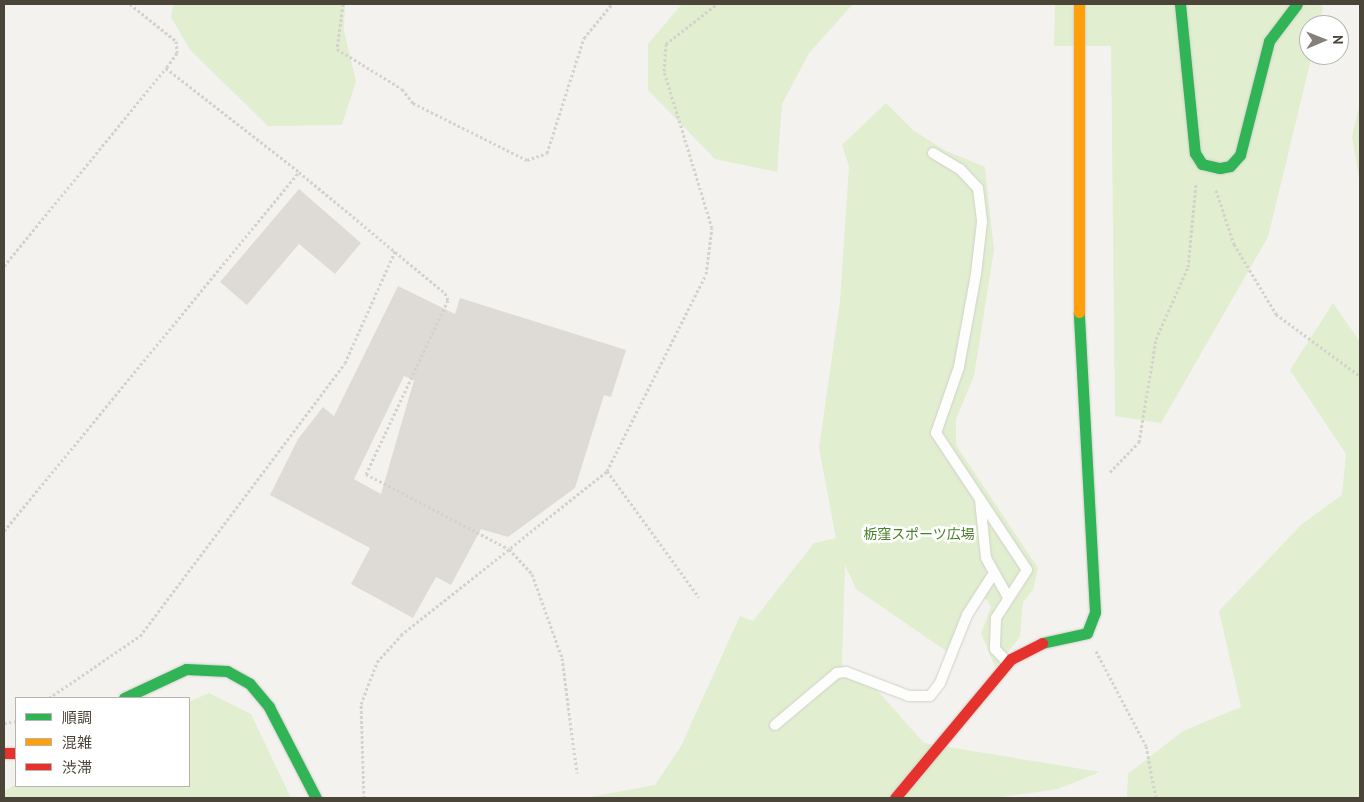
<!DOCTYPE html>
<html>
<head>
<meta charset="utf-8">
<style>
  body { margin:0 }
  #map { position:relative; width:1364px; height:802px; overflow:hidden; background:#f4f2ee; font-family:"PT Sans","Noto Sans JP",sans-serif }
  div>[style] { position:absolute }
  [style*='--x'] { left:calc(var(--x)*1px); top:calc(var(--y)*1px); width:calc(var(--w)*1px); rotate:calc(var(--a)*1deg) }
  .green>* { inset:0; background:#e1eecf }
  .building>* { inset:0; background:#dedbd6 }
  .path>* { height:3px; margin-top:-1.5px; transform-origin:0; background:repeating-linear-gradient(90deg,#d3d2cc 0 2.5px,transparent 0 5px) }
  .roads { filter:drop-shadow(0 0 1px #d2d0cb) drop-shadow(0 0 1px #d2d0cb) }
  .lane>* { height:10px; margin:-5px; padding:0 5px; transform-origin:5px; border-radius:5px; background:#fdfdfc }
  .fast>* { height:11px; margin:-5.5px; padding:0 5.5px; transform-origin:5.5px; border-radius:5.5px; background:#30b455 }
  .slow>* { height:11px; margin:-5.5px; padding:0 5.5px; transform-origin:5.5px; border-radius:5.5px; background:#ff9f0a }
  .jam>* { height:11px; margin:-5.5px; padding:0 5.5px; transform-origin:5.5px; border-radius:5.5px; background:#e5322d }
  span { translate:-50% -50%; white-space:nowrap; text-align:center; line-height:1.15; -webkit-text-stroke:5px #fff; paint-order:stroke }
  .park-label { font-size:14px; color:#4a7f2a }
  .frame { position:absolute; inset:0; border:5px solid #4b4439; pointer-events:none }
  .legend { position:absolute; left:15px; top:697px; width:175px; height:90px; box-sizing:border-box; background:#fff; border:1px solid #b7b4b0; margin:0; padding:6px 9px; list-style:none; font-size:15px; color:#4b4439 }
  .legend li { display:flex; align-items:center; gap:10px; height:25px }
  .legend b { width:25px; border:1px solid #b7b4b0 }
  .north { position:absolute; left:1299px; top:15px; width:50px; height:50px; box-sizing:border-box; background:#fff; border:1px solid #b7b4b0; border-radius:50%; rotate:89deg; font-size:14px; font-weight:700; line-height:20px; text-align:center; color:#4b4439 }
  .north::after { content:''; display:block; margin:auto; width:18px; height:22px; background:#868178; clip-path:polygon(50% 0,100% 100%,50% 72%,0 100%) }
</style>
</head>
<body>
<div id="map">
  <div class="green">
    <i style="clip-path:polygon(173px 4px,345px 4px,344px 31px,356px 81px,342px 125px,268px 126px,190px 50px,171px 17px)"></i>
    <i style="clip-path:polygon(682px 4px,853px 4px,809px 53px,782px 104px,777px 172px,715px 159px,648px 90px,648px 44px)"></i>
    <i style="clip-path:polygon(1055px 4px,1321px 4px,1323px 8px,1319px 25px,1309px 25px,1312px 55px,1268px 237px,1161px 423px,1115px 416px,1111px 46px,1054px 46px)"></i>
    <i style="clip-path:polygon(1360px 101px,1360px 184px,1352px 137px)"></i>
    <i style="clip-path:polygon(886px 103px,913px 130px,944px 150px,985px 167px,994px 250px,974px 376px,956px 419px,956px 445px,1038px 568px,1033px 590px,1023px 602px,1020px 637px,995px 667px,981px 633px,991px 607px,987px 600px,975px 592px,946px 651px,856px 589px,845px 565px,842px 665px,876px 689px,924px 743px,1100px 772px,1058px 789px,995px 798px,585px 798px,655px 785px,681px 746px,740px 616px,753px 621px,814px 543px,836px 538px,819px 448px,840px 301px,849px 166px,842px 145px)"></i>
    <i style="clip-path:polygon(1333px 303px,1360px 342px,1360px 798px,1127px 798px,1128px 774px,1183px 731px,1241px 707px,1219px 611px,1302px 524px,1342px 495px,1346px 454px,1290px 370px)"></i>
    <i style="clip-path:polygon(209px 693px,251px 714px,291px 798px,4px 798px,4px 791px,16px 784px,189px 786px,189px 702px)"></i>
  </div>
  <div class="building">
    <i style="clip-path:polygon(299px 189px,361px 243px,335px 274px,299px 244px,247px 305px,220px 282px)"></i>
    <i style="clip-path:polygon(evenodd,398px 286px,455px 314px,460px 298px,626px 350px,611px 397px,604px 395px,575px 488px,508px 537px,481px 529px,451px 585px,436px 577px,413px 618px,351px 584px,370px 548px,270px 495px,298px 439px,323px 407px,334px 416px,398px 286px,404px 376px,414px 380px,381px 494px,354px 479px,404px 376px)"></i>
  </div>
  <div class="path">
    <i style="--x:130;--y:4;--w:59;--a:38.8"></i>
    <i style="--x:176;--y:41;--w:12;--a:85"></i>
    <i style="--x:177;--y:53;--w:19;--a:126"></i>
    <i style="--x:343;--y:4;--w:45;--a:97.6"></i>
    <i style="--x:337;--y:49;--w:76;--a:31.6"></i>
    <i style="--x:402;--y:89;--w:18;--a:52"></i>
    <i style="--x:413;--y:103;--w:127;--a:26.6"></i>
    <i style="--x:527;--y:160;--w:21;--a:-19"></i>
    <i style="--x:547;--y:153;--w:121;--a:-72.2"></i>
    <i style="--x:584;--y:38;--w:44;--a:-50.5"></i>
    <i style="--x:1216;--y:190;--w:57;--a:71.6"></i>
    <i style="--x:1234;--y:244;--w:82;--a:59"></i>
    <i style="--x:1276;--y:314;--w:104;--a:36.4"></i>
    <i style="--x:4;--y:266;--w:256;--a:-50.7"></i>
    <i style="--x:166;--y:68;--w:169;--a:38"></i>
    <i style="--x:607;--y:471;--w:156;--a:53.9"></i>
    <i style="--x:1110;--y:472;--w:42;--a:-46"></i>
    <i style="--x:1139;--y:442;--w:104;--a:-80.6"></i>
    <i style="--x:1156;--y:339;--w:79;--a:-66"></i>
    <i style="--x:1188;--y:267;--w:83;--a:-84.5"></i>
    <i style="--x:4;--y:531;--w:465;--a:-50.6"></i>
    <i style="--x:299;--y:172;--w:190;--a:39.7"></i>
    <i style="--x:445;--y:293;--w:8;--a:67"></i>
    <i style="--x:448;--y:300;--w:192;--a:115.2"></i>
    <i style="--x:366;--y:474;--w:161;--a:27.7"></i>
    <i style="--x:509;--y:549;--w:34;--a:47"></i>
    <i style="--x:532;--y:574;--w:89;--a:70.3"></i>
    <i style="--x:562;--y:658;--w:116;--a:82.6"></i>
    <i style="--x:1096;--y:651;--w:107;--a:62.2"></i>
    <i style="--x:1146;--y:746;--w:53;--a:79.1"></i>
    <i style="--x:49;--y:698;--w:110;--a:-34.3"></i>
    <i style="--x:140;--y:636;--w:341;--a:-53.1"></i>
    <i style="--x:345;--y:363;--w:123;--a:-65.9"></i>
    <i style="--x:4;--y:723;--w:12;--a:-9"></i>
    <i style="--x:364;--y:798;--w:94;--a:-91.8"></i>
    <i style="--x:361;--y:704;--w:45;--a:-69.1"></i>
    <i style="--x:377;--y:662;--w:36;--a:-48"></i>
    <i style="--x:401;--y:635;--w:263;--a:-38.5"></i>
    <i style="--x:607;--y:471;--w:220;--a:-63.3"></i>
    <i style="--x:706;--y:274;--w:46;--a:-82.6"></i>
    <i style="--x:712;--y:228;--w:164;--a:-107"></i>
    <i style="--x:664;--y:71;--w:27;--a:-86"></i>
    <i style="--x:666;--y:44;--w:65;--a:-38.1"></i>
  </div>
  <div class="roads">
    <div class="lane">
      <i style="--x:933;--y:153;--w:31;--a:31"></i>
      <i style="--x:960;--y:169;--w:26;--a:47"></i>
      <i style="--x:978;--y:188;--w:34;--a:83"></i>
      <i style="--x:982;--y:222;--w:52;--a:96.6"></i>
      <i style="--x:976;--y:274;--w:95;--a:100.4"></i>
      <i style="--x:959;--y:367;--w:70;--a:109.2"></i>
      <i style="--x:936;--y:433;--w:164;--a:56.4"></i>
      <i style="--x:1027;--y:570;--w:57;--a:122.9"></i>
      <i style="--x:996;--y:618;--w:31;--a:92"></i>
      <i style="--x:995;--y:649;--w:18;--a:47"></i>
      <i style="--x:980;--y:500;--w:58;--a:84.1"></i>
      <i style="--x:986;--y:558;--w:45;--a:60.6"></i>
      <i style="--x:775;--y:725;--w:81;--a:-40"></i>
      <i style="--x:837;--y:673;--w:9;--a:-6"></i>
      <i style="--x:846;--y:672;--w:67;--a:20.9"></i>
      <i style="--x:909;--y:696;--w:21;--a:0"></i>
      <i style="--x:930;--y:696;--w:16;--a:-52"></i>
      <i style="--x:940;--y:683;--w:73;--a:-68.3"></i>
      <i style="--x:967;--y:615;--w:46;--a:-57.3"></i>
    </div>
    <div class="fast">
      <i style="--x:1180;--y:4;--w:150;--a:84.3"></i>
      <i style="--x:1195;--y:153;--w:13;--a:58"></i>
      <i style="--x:1202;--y:164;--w:18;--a:13"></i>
      <i style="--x:1220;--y:168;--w:10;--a:-11"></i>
      <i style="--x:1230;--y:166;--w:15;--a:-48"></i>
      <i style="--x:1240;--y:155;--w:118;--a:-75.7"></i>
      <i style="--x:1269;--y:41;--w:46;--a:-52.9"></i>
      <i style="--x:1042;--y:643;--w:46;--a:-12.5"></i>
      <i style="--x:1087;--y:633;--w:22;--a:-69"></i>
      <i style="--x:1095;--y:612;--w:300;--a:-93.1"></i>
      <i style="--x:124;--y:698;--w:68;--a:-25.1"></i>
      <i style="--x:186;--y:669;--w:41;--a:2.8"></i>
      <i style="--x:227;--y:671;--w:26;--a:29"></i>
      <i style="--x:250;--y:684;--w:30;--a:50"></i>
      <i style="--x:269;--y:707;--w:102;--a:62.7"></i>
    </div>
    <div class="slow">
      <i style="--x:1079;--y:312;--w:308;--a:-90"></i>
    </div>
    <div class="jam">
      <i style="--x:4;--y:753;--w:12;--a:0"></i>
      <i style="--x:895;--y:798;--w:181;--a:-50.2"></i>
      <i style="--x:1011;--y:659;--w:35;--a:-27"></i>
    </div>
  </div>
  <div class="park-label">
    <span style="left:919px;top:534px">栃窪スポーツ広場</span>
  </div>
  <div class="frame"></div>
  <ul class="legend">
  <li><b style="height:6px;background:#30b455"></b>順調</li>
  <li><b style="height:6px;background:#ff9f0a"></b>混雑</li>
  <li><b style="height:6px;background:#e5322d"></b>渋滞</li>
  </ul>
  <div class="north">N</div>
</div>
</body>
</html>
